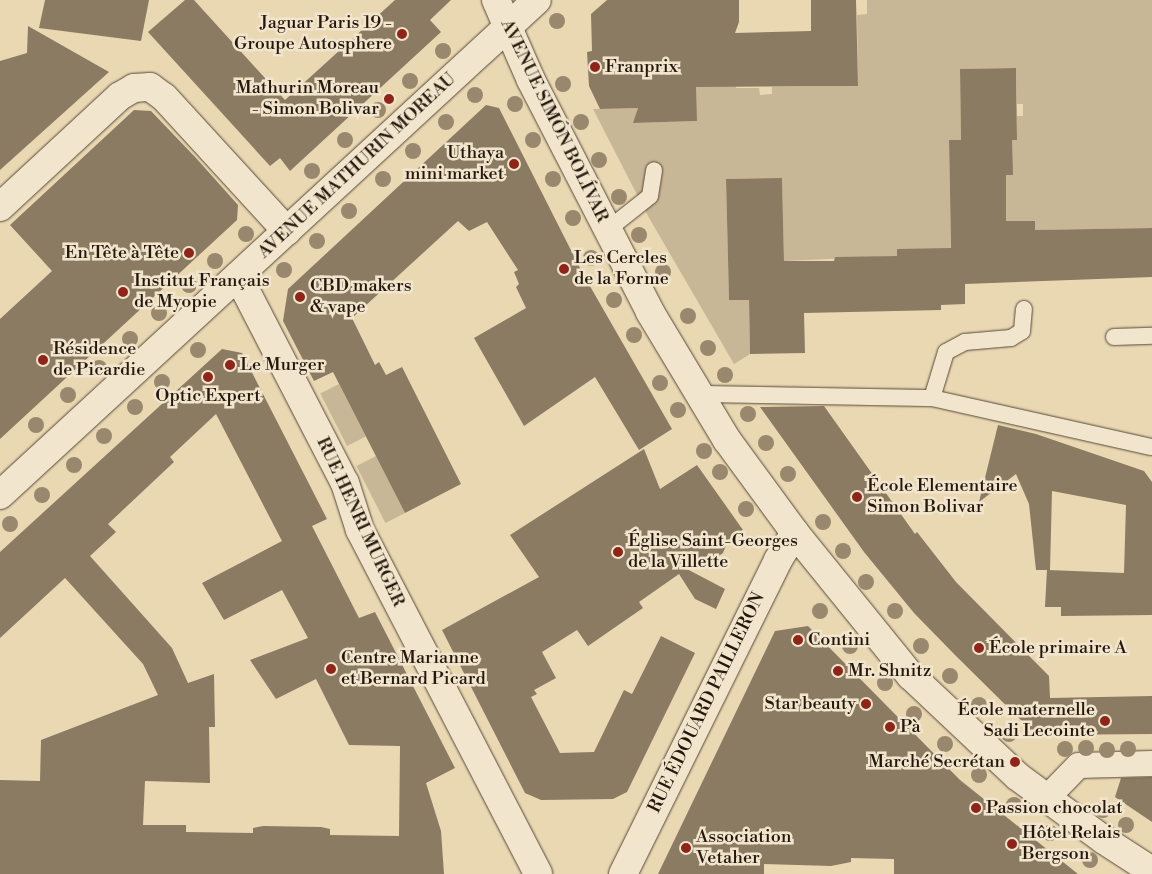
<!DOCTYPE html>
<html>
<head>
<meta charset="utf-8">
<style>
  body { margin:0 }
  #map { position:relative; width:1152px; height:874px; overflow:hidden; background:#e9d8b2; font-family:"Libre Bodoni",serif }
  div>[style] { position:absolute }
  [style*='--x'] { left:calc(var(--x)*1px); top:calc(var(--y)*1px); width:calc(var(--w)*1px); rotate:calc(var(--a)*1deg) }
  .green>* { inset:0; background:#c8b796; transform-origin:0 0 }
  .building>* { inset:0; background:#8b7b62 }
  .roads { filter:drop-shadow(0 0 1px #574736) drop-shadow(0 0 1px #574736) }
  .service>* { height:16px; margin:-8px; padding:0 8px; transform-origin:8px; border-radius:8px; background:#f1e6cd }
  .pedestrian>* { height:25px; margin:-12.5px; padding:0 12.5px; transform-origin:12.5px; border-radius:12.5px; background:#f1e6cd }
  .minor>* { height:28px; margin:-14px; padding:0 14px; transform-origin:14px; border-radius:14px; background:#f1e6cd }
  .secondary>* { height:28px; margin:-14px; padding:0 14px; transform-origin:14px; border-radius:14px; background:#f1e6cd }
  .trees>* { width:16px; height:16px; margin:-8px; border-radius:50%; background:#99886d }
  .dots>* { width:14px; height:14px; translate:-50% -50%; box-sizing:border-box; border:2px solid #f1e6cd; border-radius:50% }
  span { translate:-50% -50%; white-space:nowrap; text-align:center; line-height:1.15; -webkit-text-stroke:5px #f1e6cd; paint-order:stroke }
  .poi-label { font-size:18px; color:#26170c }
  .right { translate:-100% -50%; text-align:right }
  .left { translate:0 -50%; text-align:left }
  .street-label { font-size:18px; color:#26170c }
</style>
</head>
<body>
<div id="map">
  <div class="green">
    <i style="clip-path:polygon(867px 0,1152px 0,1152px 228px,1035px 230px,1035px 221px,1006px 221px,1005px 140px,1017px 139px,1017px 116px,1023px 116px,1023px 104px,1017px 104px,1016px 68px,960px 69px,961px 140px,949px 140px,951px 260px,897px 256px,784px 261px,782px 178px,726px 179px,729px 300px,749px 300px,750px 354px,734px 364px,648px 216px,593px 109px,638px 108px,634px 123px,697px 121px,692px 78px,736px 76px,736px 88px,759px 88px,760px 95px,772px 94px,772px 87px,858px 86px,857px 15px,867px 14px)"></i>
    <i style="left:339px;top:384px;width:59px;height:21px;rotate:63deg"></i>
    <i style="left:376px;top:456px;width:64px;height:22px;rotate:63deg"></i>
  </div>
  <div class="building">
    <i style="clip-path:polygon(45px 0,149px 0,141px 41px,39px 28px)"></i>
    <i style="clip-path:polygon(185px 0,194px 0,285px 100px,395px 0,451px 0,430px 20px,441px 32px,290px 171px,280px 158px,270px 166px,148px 32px)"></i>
    <i style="clip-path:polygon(607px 0,739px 0,739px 22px,735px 33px,811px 31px,811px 0,856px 0,858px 86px,696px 87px,697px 121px,633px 123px,638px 108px,600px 109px,589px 86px,587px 52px,592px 51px,591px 14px)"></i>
    <i style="clip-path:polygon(28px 26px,109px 72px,0 170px,0 61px,27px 53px)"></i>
    <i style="clip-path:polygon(1016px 68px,1017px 140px,1012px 140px,1013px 175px,1006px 175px,1006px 221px,1035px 221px,1035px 230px,1152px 228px,1152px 277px,965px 284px,965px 304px,941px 305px,941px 310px,804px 313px,805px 353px,750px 354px,749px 300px,729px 300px,726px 179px,782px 178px,784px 261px,834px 261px,835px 257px,897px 256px,897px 249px,951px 248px,949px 140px,961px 140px,960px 69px)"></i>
    <i style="clip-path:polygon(486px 105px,499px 108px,583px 274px,672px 429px,639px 450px,595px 377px,524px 426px,474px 338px,526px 308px,516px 287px,519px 284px,514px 272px,518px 270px,487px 222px,469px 231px,458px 221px,352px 318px,375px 365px,379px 362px,386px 375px,402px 367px,461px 484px,405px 513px,333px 372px,314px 381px,283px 321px,288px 289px)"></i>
    <i style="clip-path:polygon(134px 110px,151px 111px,196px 158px,238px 205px,237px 220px,0 439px,0 319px,52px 271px,10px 225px)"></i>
    <i style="clip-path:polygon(evenodd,222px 349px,242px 353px,327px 519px,312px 526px,359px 618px,375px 612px,455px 768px,426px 783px,441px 831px,444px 874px,0 874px,0 780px,40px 781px,41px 740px,158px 695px,143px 664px,65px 578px,0 638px,0 552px,222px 349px,216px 414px,282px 541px,202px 583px,224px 620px,282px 590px,308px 638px,250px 660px,276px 699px,316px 679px,349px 745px,400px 746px,399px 836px,330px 835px,330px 829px,321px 827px,263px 826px,253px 828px,253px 833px,186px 832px,186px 825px,143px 825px,145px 781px,210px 783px,209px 727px,215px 727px,214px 674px,188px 683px,172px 648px,90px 556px,116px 532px,108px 524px,174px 462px,170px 457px,216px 414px)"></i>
    <i style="clip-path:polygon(824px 406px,915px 534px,917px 532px,956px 582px,1049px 676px,1050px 698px,1152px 696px,1152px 734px,1036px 735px,955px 655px,914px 613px,864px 552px,760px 407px)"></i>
    <i style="clip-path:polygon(evenodd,998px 425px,1036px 434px,1144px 471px,1152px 482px,1152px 615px,1061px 616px,1061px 607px,1045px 607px,1047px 570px,1036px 570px,1029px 504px,1016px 474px,979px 502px,998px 425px,1052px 491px,1126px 505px,1124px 573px,1048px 570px,1050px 570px,1052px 491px)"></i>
    <i style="clip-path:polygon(644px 449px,660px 489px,697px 465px,743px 530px,728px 540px,723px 553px,713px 560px,685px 568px,725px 589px,716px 609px,695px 599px,679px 574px,639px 602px,643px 608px,588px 646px,577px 630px,542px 652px,556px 678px,534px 690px,537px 694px,531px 697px,560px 753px,594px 752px,624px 690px,632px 694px,661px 636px,695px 653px,627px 792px,613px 799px,541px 800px,525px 793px,442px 630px,539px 577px,510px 535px)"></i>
    <i style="clip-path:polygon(808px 626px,960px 780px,1078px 874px,894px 874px,894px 859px,851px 858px,851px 862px,831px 866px,764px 864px,764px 874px,658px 874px,775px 631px)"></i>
    <i style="clip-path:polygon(1152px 777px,1152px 822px,1115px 797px,1121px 778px)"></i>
  </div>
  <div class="roads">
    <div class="service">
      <i style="--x:606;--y:231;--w:56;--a:-38.5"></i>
      <i style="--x:650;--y:196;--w:26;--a:-81"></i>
      <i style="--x:1114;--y:337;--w:38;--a:-2"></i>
      <i style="--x:699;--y:394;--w:233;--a:1"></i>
      <i style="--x:932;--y:398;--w:225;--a:12.6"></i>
      <i style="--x:932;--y:398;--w:48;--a:-73.1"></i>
      <i style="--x:946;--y:352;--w:21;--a:-28"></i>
      <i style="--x:965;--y:342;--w:46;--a:-5"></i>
      <i style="--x:1011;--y:338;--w:13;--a:-32"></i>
      <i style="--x:1022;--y:331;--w:22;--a:-85"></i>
    </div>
    <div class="pedestrian">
      <i style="--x:1045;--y:799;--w:47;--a:-45.9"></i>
      <i style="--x:1078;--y:765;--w:74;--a:-1.5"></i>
    </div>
    <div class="minor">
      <i style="--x:0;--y:207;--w:163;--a:-42.8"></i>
      <i style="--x:120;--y:96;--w:16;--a:-30"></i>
      <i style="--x:134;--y:88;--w:16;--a:-4"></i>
      <i style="--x:150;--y:87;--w:17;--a:36"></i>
      <i style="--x:164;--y:97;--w:182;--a:47.5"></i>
      <i style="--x:238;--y:276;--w:233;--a:62.7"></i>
      <i style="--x:345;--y:483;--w:49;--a:72.3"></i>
      <i style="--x:360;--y:530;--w:387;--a:62.6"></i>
      <i style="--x:0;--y:495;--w:730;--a:-42.67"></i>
      <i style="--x:623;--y:874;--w:350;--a:-63.7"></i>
      <i style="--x:778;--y:560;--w:32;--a:-58"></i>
    </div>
    <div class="secondary">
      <i style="--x:496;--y:0;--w:87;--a:66.4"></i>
      <i style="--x:531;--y:80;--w:261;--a:62.8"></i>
      <i style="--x:650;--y:312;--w:149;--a:59"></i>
      <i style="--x:727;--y:440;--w:115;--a:53.8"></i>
      <i style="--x:795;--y:533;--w:184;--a:51"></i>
      <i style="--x:911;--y:676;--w:146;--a:43.3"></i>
      <i style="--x:1017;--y:776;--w:108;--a:36.3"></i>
      <i style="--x:1104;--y:840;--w:57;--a:32.9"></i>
    </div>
  </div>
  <div class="trees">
    <i style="left:557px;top:21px"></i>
    <i style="left:443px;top:51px"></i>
    <i style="left:410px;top:81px"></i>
    <i style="left:563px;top:84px"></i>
    <i style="left:475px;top:95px"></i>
    <i style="left:515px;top:104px"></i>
    <i style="left:378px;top:110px"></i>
    <i style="left:446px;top:122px"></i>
    <i style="left:581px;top:122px"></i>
    <i style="left:345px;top:140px"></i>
    <i style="left:533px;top:140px"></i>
    <i style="left:413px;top:151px"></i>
    <i style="left:599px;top:160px"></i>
    <i style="left:312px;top:171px"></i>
    <i style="left:383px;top:179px"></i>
    <i style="left:553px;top:179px"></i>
    <i style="left:619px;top:197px"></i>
    <i style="left:349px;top:211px"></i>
    <i style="left:573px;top:218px"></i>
    <i style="left:246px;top:234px"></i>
    <i style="left:639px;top:235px"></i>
    <i style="left:317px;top:241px"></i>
    <i style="left:591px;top:258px"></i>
    <i style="left:215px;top:261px"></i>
    <i style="left:284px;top:270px"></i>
    <i style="left:663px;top:272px"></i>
    <i style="left:189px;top:285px"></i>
    <i style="left:614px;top:300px"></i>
    <i style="left:159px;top:313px"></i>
    <i style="left:688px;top:316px"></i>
    <i style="left:634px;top:335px"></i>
    <i style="left:130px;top:339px"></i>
    <i style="left:708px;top:348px"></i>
    <i style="left:198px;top:350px"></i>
    <i style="left:99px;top:368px"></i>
    <i style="left:725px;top:375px"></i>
    <i style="left:162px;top:382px"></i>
    <i style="left:660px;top:383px"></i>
    <i style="left:68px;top:395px"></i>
    <i style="left:135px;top:407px"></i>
    <i style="left:678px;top:410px"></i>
    <i style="left:748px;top:414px"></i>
    <i style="left:36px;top:425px"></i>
    <i style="left:104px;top:436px"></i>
    <i style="left:766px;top:443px"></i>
    <i style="left:704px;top:451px"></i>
    <i style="left:74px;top:465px"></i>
    <i style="left:720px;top:472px"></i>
    <i style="left:788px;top:474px"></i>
    <i style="left:42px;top:495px"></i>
    <i style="left:746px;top:509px"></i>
    <i style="left:823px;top:522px"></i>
    <i style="left:10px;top:524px"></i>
    <i style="left:843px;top:551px"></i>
    <i style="left:866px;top:582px"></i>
    <i style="left:820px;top:611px"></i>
    <i style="left:895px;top:611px"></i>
    <i style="left:850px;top:646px"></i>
    <i style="left:921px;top:646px"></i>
    <i style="left:950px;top:676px"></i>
    <i style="left:885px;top:683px"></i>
    <i style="left:979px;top:705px"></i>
    <i style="left:914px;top:714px"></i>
    <i style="left:1009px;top:734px"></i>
    <i style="left:945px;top:744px"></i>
    <i style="left:1086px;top:748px"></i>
    <i style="left:1065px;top:749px"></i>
    <i style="left:1128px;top:749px"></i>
    <i style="left:1107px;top:750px"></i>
    <i style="left:979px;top:775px"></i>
    <i style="left:1014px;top:805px"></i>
    <i style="left:1103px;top:810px"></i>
    <i style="left:1126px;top:825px"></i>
    <i style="left:1050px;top:833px"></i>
    <i style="left:1090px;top:860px"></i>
  </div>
  <div class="dots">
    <i style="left:402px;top:34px;background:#8f2418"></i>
    <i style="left:595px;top:67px;background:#8f2418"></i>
    <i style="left:389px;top:99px;background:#8f2418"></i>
    <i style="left:514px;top:164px;background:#8f2418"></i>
    <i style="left:189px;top:253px;background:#8f2418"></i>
    <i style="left:564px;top:269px;background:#8f2418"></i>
    <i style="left:123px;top:292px;background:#8f2418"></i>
    <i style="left:300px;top:297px;background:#8f2418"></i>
    <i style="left:43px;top:360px;background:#8f2418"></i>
    <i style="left:230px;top:365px;background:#8f2418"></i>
    <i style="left:208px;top:377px;background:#8f2418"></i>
    <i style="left:857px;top:497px;background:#8f2418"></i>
    <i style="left:618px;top:552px;background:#8f2418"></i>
    <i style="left:798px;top:640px;background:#8f2418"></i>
    <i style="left:979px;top:648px;background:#8f2418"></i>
    <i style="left:331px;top:669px;background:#8f2418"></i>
    <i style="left:838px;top:671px;background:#8f2418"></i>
    <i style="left:866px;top:704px;background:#8f2418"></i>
    <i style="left:1105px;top:721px;background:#8f2418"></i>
    <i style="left:890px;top:727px;background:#8f2418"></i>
    <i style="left:1015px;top:762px;background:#8f2418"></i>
    <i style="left:976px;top:808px;background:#8f2418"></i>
    <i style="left:1012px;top:844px;background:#8f2418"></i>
    <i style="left:686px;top:848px;background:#8f2418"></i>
  </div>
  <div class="poi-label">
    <span class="right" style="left:392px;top:34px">Jaguar Paris 19 -<br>Groupe Autosphere</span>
    <span class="left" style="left:605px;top:67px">Franprix</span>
    <span class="right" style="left:379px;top:99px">Mathurin Moreau<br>- Simon Bolivar</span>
    <span class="right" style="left:504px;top:164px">Uthaya<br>mini market</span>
    <span class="right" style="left:179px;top:253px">En Tête à Tête</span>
    <span class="left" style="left:574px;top:269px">Les Cercles<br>de la Forme</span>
    <span class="left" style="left:134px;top:292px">Institut Français<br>de Myopie</span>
    <span class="left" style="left:310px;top:297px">CBD makers<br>&amp; vape</span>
    <span class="left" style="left:53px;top:360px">Résidence<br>de Picardie</span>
    <span class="left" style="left:240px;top:365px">Le Murger</span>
    <span style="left:208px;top:396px">Optic Expert</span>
    <span class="left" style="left:867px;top:497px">École Elementaire<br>Simon Bolivar</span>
    <span class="left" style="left:628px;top:552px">Église Saint-Georges<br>de la Villette</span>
    <span class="left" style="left:808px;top:640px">Contini</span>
    <span class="left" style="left:989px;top:648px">École primaire A</span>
    <span class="left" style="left:341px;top:669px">Centre Marianne<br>et Bernard Picard</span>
    <span class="left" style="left:848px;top:671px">Mr. Shnitz</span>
    <span class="right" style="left:856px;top:704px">Star beauty</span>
    <span class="right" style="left:1095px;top:721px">École maternelle<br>Sadi Lecointe</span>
    <span class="left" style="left:900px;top:727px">Pà</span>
    <span class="right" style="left:1005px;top:762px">Marché Secrétan</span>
    <span class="left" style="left:986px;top:808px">Passion chocolat</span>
    <span class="left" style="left:1022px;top:844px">Hôtel Relais<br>Bergson</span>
    <span class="left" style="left:696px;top:848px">Association<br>Vetaher</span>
  </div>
  <div class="street-label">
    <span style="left:554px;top:121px;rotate:64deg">AVENUE SIMÓN BOLÍVAR</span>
    <span style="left:357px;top:166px;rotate:-43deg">AVENUE MATHURIN MOREAU</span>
    <span style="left:360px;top:522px;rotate:65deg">RUE HENRI MURGER</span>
    <span style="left:707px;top:703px;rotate:-64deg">RUE ÉDOUARD PAILLERON</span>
  </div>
</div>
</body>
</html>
